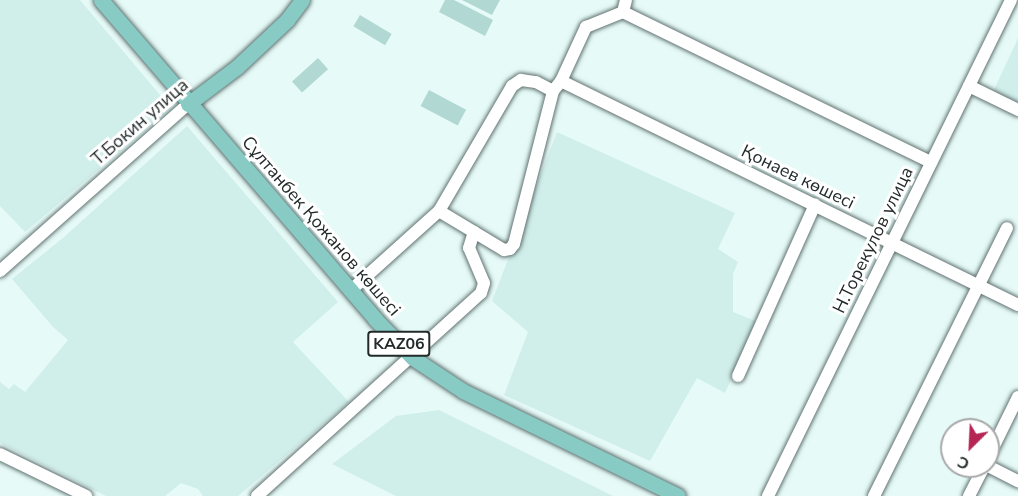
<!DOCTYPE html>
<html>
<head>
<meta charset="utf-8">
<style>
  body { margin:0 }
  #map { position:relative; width:1018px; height:496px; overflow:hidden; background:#e6fbf8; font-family:"Nunito Sans",sans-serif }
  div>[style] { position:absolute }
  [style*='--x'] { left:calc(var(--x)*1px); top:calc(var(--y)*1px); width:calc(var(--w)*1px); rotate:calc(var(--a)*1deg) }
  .built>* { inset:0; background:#d0eeea }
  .green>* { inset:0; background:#b2d8d3; transform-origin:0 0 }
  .roads { filter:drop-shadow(0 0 2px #617270) drop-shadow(0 0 2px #617270) }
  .minor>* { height:12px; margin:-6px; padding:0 6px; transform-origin:6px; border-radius:6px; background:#fff }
  .major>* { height:15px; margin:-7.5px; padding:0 7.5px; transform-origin:7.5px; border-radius:7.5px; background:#88cac4 }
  span { translate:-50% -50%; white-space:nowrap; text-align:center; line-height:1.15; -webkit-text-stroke:6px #fff; paint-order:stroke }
  .shield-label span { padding:2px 4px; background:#fff; border:2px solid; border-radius:4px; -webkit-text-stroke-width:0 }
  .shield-label { font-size:16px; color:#222a29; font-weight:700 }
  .street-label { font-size:18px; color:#222a29 }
  .north { position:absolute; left:940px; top:418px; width:60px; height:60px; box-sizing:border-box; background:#fff; border:2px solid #a7aaa9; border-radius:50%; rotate:204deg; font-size:16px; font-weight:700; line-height:24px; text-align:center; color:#222a29 }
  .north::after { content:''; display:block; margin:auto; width:21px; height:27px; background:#b52655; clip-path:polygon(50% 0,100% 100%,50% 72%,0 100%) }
</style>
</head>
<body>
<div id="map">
  <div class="built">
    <i style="clip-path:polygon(0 0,80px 0,171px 108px,25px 232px,0 206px)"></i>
    <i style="clip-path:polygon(1018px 38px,1018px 102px,993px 92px)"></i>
    <i style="clip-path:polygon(187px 126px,338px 302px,293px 342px,349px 402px,238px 496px,203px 496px,198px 489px,181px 483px,165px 496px,106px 496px,0 443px,0 382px,9px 389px,14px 384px,25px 392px,68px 340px,53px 327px,12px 279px,64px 237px)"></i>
    <i style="clip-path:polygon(557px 132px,735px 213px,718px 249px,738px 262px,733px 274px,733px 312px,758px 322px,725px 393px,697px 378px,650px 461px,504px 395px,528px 332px,492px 301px)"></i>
    <i style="clip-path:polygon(439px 410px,613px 496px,396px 496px,332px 464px,396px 416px)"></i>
  </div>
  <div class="green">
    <i style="clip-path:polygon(445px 0,454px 0,493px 20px,485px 36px,439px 12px)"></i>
    <i style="clip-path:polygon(462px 0,500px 0,492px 15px)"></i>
    <i style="left:360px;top:15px;width:37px;height:13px;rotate:31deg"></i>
    <i style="left:318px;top:58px;width:15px;height:35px;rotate:48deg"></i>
    <i style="left:429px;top:90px;width:42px;height:18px;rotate:28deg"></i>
  </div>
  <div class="roads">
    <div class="minor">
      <i style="--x:626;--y:0;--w:12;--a:104"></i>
      <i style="--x:623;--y:12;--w:343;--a:26"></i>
      <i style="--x:561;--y:81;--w:509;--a:26.11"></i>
      <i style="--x:969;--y:86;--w:55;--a:26.1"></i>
      <i style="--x:439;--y:211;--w:76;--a:31"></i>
      <i style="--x:504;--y:250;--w:6;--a:-9"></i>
      <i style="--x:510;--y:249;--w:6;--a:-51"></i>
      <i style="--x:514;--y:244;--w:158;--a:-75.7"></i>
      <i style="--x:0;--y:271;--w:251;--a:-41.6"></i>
      <i style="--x:350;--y:291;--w:120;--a:-42"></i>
      <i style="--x:439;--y:211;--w:145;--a:-59.7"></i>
      <i style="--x:512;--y:86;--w:11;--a:-34"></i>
      <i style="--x:521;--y:80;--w:15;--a:8"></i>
      <i style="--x:536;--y:82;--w:19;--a:28"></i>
      <i style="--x:553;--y:91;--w:13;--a:-51"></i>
      <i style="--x:561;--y:81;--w:60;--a:-65.2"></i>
      <i style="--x:586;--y:27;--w:40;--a:-22"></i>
      <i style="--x:738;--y:376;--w:188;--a:-65.8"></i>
      <i style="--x:0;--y:454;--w:96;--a:26"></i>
      <i style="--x:988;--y:458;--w:68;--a:-63.8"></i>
      <i style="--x:988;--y:466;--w:34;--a:27"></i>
      <i style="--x:257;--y:496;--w:302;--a:-42.2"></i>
      <i style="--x:481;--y:293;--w:10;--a:-73"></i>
      <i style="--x:484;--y:283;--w:38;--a:-113"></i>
      <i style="--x:469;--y:248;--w:17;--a:-73"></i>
      <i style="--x:768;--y:496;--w:552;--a:-63.9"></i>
      <i style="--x:874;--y:496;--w:299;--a:-63.6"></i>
      <i style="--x:969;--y:496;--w:34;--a:-63"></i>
    </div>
    <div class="major">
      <i style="--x:101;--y:0;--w:421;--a:49.3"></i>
      <i style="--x:375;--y:319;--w:54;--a:45.7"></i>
      <i style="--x:413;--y:358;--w:60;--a:33.4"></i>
      <i style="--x:463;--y:391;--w:239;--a:26"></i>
      <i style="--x:188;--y:104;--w:61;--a:-37.1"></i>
      <i style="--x:237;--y:67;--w:69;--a:-43.2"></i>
      <i style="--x:287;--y:20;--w:25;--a:-53"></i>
    </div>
  </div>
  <div class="shield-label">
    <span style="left:399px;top:344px">KАZ06</span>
  </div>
  <div class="street-label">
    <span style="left:140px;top:122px;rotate:-41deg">Т.Бокин улица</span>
    <span style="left:798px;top:177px;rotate:26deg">Қонаев көшесі</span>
    <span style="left:321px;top:226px;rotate:49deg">Сұлтанбек Қожанов көшесі</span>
    <span style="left:873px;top:240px;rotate:-64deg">Н.Торекулов улица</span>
  </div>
  <div class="north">С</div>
</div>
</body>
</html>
